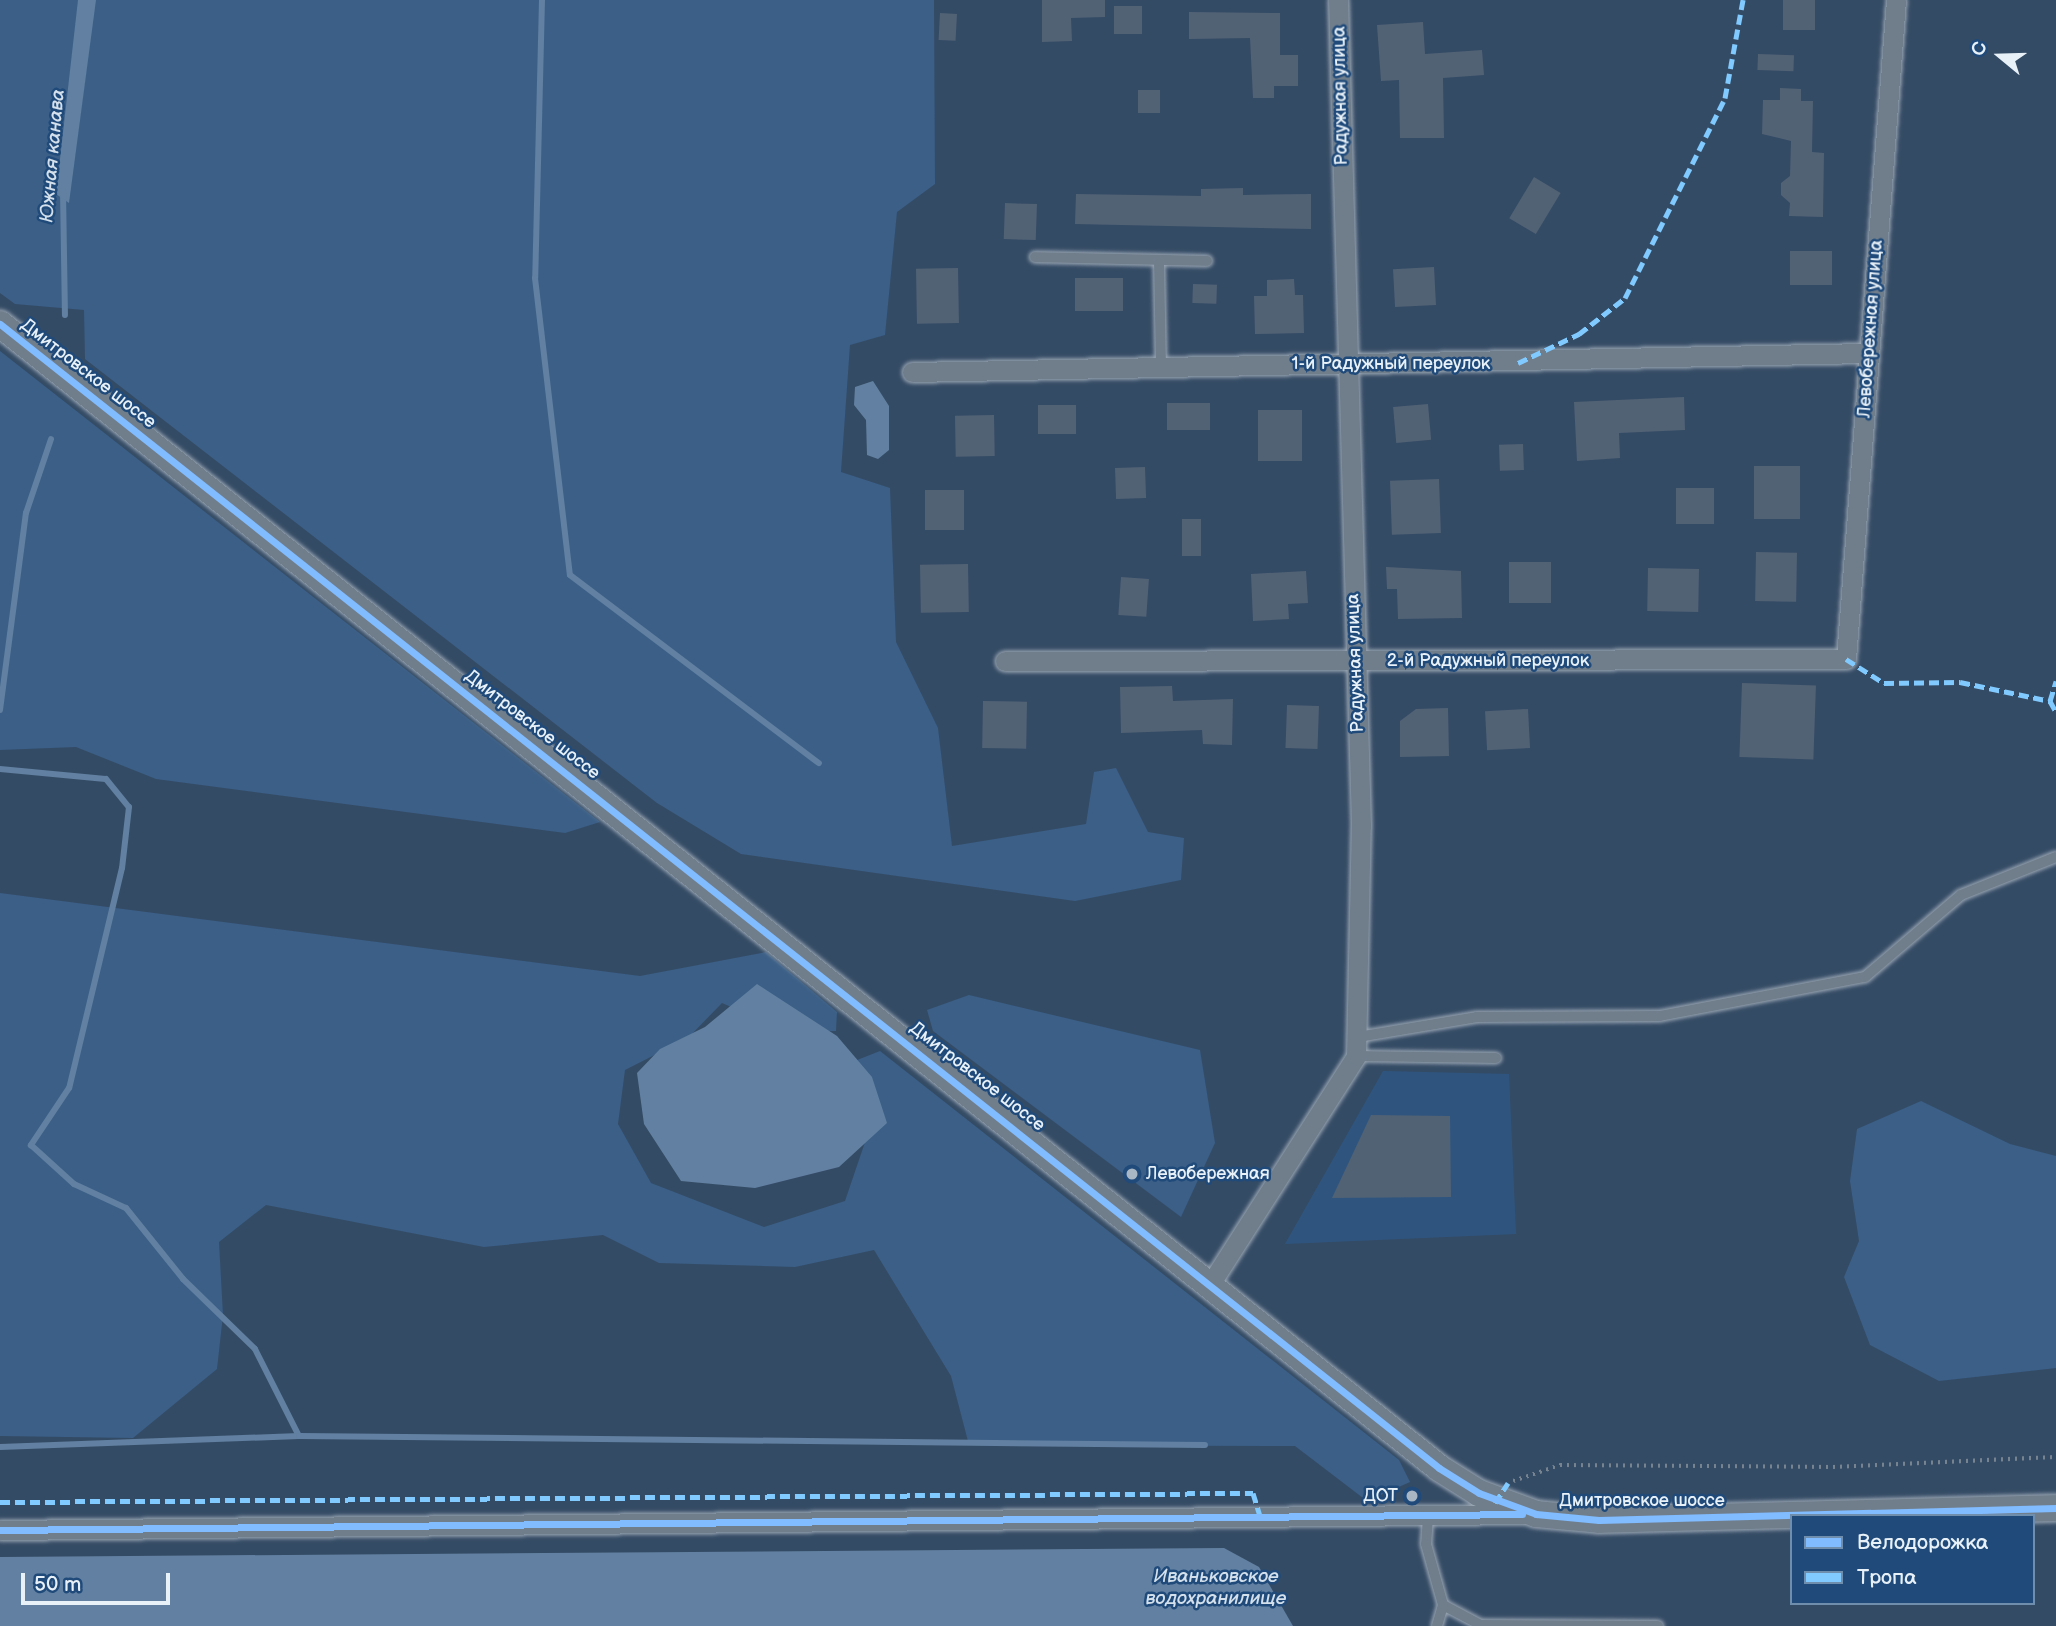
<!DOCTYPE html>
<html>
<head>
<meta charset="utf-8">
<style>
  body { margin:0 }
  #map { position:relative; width:2056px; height:1626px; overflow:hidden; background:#344b65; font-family:"Balsamiq Sans",sans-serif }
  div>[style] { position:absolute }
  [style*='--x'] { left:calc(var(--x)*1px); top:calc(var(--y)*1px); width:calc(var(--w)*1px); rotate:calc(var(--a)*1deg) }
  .built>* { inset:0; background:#2f557f }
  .green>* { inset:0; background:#3b5f87 }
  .water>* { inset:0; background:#6280a1 }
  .stream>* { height:6px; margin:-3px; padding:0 3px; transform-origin:3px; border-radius:3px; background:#6280a1 }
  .building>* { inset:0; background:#516275; transform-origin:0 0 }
  .path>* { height:3.5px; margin-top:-1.75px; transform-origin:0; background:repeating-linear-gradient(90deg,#778390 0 2px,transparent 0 7px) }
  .roads { filter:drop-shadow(0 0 2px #9aa6b3) drop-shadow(0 0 2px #9aa6b3) }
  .lane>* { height:10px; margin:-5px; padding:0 5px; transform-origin:5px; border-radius:5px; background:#707e8c }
  .street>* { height:19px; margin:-9.5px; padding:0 9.5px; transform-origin:9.5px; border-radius:9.5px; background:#707e8c }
  .secondary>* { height:26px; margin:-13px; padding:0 13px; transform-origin:13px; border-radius:13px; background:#707e8c }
  .quiet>* { height:5px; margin-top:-2.5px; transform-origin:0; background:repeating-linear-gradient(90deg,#80caff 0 10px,transparent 0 15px) }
  .cycleway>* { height:7px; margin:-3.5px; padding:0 3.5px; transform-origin:3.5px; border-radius:3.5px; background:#80bcff }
  .dots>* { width:19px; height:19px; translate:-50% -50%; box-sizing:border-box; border:4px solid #1f4a7a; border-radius:50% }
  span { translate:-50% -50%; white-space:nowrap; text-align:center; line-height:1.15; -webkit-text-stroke:5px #1f4a7a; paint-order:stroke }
  .street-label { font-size:18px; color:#e8f1f8 }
  .poi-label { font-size:18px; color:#e8f1f8 }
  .left { translate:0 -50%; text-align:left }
  .right { translate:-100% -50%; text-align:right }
  .water-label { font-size:19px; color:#d4e1ec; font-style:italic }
  .legend { position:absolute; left:1790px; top:1514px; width:245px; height:91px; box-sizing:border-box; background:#1f4a7a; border:2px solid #6f8dac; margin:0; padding:9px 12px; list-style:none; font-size:21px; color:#e8f1f8 }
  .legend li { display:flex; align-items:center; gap:14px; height:35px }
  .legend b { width:35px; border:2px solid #6f8dac }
  .north { position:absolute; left:1965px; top:21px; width:70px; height:70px; -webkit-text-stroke:5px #1f4a7a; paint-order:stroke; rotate:289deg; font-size:19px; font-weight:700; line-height:28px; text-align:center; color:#e8f1f8 }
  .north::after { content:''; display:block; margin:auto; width:24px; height:32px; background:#e8f1f8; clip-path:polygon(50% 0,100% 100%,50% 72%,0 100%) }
  .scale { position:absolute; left:21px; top:1573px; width:149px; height:32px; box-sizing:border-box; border:4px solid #e8f1f8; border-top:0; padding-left:9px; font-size:21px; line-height:24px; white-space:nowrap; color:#e8f1f8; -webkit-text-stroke:5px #1f4a7a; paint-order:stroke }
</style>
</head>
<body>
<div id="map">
  <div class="built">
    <i style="clip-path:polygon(1383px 1071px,1509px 1074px,1516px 1234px,1285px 1244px)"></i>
  </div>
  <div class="green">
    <i style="clip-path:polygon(0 0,934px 0,935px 184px,897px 212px,885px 335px,850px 345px,841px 472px,890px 488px,896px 642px,938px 728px,952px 846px,1086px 824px,1094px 772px,1116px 768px,1148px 832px,1184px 838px,1181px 880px,1075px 901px,741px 854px,657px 803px,85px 359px,84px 310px,15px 304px,0 293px)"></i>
    <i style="clip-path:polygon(0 351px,600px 822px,565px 833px,156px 779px,76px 747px,0 750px)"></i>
    <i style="clip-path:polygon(0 893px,640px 976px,766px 952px,837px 1012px,836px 1031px,788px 1032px,722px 1003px,688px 1038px,625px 1070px,618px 1124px,651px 1183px,764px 1227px,845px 1201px,879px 1101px,852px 1062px,880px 1051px,1399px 1460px,1410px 1482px,1367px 1501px,1295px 1446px,969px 1445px,951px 1376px,874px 1250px,795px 1267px,659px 1263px,603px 1235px,484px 1247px,266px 1205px,219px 1242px,223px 1315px,217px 1369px,133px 1438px,0 1436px)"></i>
    <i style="clip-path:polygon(969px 995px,1200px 1050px,1215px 1143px,1181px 1217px,933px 1031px,927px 1010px)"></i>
    <i style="clip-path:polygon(1921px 1101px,2010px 1144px,2056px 1156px,2056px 1368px,1939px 1381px,1870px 1345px,1844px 1277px,1859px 1241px,1850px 1181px,1857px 1129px)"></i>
  </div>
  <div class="water">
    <i style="clip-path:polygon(78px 0,96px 0,69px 203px,56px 194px)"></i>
    <i style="clip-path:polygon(873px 381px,889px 406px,889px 450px,878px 459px,867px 455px,866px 420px,854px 405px,855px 387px)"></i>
    <i style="clip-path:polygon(757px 984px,837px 1036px,872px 1077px,887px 1123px,839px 1167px,755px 1188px,681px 1181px,644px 1124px,637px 1073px,660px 1049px,705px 1027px)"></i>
    <i style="clip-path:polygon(1224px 1548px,1259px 1567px,1293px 1626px,0 1626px,0 1557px)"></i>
  </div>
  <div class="stream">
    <i style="--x:542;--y:0;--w:278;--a:91.4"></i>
    <i style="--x:535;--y:278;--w:299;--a:83.3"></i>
    <i style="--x:570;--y:575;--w:312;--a:37.1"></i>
    <i style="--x:63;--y:191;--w:124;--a:89.1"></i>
    <i style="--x:0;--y:710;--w:199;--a:-82.5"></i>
    <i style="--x:26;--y:513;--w:78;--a:-71.3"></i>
    <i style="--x:0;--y:769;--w:106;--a:5.4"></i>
    <i style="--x:106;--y:779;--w:36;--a:51"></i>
    <i style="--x:129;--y:807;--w:61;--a:96.5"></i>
    <i style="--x:122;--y:868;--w:226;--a:103.5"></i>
    <i style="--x:69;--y:1088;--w:69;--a:123.7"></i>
    <i style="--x:31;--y:1145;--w:58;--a:42.2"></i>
    <i style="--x:74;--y:1184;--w:57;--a:24.8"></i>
    <i style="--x:126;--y:1208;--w:91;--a:51.2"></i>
    <i style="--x:183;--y:1279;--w:100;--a:44.2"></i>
    <i style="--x:255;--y:1349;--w:97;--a:63.2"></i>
    <i style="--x:0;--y:1447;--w:299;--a:-2.1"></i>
    <i style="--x:299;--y:1436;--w:906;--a:0.57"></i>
  </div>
  <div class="building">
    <i style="clip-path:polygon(1042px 0,1105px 0,1105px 17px,1071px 18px,1072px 41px,1042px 42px)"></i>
    <i style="left:1783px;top:0;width:32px;height:30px"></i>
    <i style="left:1142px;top:6px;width:28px;height:28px;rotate:90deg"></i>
    <i style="clip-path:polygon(1189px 12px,1280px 13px,1280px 55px,1298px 55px,1298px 86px,1274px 86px,1274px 98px,1253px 98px,1250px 38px,1189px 39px)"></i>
    <i style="left:940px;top:13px;width:17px;height:27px;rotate:3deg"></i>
    <i style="clip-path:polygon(1423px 22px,1425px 54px,1482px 50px,1484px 75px,1443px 78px,1444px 138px,1400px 138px,1399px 80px,1381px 81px,1377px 25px)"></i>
    <i style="left:1758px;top:54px;width:36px;height:16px;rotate:2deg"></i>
    <i style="clip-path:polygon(1780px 88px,1801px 89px,1801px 101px,1813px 101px,1812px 152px,1824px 153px,1823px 217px,1789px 216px,1790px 203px,1781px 195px,1781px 183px,1790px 176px,1791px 141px,1762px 134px,1763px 100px,1780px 100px)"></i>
    <i style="left:1138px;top:90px;width:22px;height:23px"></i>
    <i style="left:1534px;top:177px;width:31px;height:48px;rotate:31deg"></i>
    <i style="clip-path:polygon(1243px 188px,1243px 195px,1311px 194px,1311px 229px,1075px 224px,1076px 194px,1201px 196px,1201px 189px)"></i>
    <i style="left:1005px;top:203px;width:32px;height:36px;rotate:2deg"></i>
    <i style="left:1790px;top:251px;width:42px;height:34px"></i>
    <i style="left:1434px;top:267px;width:38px;height:41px;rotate:87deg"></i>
    <i style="left:958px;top:268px;width:55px;height:42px;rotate:89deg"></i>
    <i style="left:1075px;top:278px;width:48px;height:33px"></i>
    <i style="clip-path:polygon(1294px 279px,1295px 295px,1303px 295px,1304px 333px,1255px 334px,1254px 296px,1267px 296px,1267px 280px)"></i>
    <i style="left:1193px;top:284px;width:24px;height:19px;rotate:2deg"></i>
    <i style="clip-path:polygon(1684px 397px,1685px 430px,1619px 433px,1620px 458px,1577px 461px,1574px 402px)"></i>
    <i style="left:1167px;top:403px;width:43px;height:27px"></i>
    <i style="left:1428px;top:404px;width:36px;height:35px;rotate:85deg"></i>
    <i style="left:1076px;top:405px;width:29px;height:38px;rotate:90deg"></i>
    <i style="left:1258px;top:410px;width:44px;height:51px"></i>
    <i style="left:994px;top:415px;width:41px;height:39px;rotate:89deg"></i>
    <i style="left:1523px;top:444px;width:26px;height:24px;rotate:88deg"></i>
    <i style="left:1754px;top:466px;width:46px;height:53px"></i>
    <i style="left:1145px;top:467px;width:31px;height:30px;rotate:88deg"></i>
    <i style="left:1439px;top:479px;width:54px;height:49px;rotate:88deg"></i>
    <i style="left:1676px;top:488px;width:38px;height:36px"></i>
    <i style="left:925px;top:490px;width:39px;height:40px"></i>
    <i style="left:1182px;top:519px;width:19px;height:37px"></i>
    <i style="left:1756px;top:552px;width:41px;height:49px;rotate:1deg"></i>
    <i style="left:1551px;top:562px;width:41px;height:42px;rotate:90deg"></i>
    <i style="left:968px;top:564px;width:48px;height:48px;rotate:89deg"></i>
    <i style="clip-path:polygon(1386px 567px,1461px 571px,1462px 618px,1398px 619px,1397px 589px,1387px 589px)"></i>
    <i style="left:1648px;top:568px;width:51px;height:43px;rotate:1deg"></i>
    <i style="clip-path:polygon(1306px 571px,1308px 603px,1288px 604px,1289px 619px,1253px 621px,1251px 574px)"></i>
    <i style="left:1121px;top:577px;width:28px;height:38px;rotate:4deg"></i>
    <i style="left:1742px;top:683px;width:74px;height:74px;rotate:2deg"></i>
    <i style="clip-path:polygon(1172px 686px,1173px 701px,1233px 699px,1232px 745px,1203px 744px,1202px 730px,1121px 733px,1120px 687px)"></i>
    <i style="left:983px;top:701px;width:44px;height:47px;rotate:1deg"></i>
    <i style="left:1287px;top:705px;width:32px;height:43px;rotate:2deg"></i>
    <i style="clip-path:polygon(1448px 708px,1449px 756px,1400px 757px,1400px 721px,1416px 709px)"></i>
    <i style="left:1528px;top:709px;width:39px;height:43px;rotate:87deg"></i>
    <i style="clip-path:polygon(1371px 1115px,1450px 1116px,1451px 1197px,1332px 1198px)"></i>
  </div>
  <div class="path">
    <i style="--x:1513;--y:1481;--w:50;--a:-18.8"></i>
    <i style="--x:1560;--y:1465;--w:273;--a:0.4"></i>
    <i style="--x:1833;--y:1467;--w:223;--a:-2.6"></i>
  </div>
  <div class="roads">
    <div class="lane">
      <i style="--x:1035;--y:257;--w:172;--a:1.3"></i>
      <i style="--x:1159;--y:262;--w:104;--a:88.9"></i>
      <i style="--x:1358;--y:1037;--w:121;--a:-9.5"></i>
      <i style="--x:1477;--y:1017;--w:183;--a:-0.3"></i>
      <i style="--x:1660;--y:1016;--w:209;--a:-10.8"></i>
      <i style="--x:1865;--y:977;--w:126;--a:-40.5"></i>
      <i style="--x:1961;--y:895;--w:102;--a:-21.8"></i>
      <i style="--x:1356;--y:1056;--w:140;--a:0.8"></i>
      <i style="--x:1428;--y:1517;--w:27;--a:94"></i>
      <i style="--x:1426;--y:1544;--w:63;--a:74.4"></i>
      <i style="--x:1443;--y:1605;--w:43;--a:27.8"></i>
      <i style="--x:1481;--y:1625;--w:177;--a:0.3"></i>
      <i style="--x:1437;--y:1626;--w:22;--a:-74"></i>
    </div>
    <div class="street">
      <i style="--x:912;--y:372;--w:957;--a:-1.14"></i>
      <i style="--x:1005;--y:661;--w:841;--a:-0.14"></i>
      <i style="--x:1846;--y:659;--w:661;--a:-85.66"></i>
      <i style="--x:1211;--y:1283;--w:269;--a:-57.4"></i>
      <i style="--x:1356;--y:1056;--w:230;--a:-88.8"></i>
      <i style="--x:1361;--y:826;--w:826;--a:-91.59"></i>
      <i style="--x:0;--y:1530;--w:1525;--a:-0.6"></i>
    </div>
    <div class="secondary">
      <i style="--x:0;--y:324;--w:1838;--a:38.48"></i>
      <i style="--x:1439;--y:1468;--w:47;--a:32"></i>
      <i style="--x:1479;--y:1493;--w:61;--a:20.2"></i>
      <i style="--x:1536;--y:1514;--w:63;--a:5.4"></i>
      <i style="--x:1599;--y:1520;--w:457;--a:-1.5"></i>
    </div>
  </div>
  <div class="quiet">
    <i style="--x:1518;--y:363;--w:68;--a:-25.4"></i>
    <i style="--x:1579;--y:334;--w:58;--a:-38"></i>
    <i style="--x:1625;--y:298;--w:224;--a:-63.4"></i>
    <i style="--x:1725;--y:98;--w:100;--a:-79.6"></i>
    <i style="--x:1846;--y:659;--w:45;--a:32.3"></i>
    <i style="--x:1884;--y:683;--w:76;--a:-0.8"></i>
    <i style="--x:1960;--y:682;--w:92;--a:11.9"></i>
    <i style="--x:2050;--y:701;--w:13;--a:61"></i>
    <i style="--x:2050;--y:701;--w:21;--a:-73"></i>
    <i style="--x:0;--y:1502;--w:1253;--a:-0.41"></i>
    <i style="--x:1253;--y:1493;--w:28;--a:73"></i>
    <i style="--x:1495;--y:1503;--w:24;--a:-57"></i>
  </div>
  <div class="cycleway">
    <i style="--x:0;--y:324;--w:1838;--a:38.48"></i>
    <i style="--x:1439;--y:1468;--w:47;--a:32"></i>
    <i style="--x:1479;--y:1493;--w:61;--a:20.2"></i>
    <i style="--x:1536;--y:1514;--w:63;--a:5.4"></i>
    <i style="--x:1599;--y:1520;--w:457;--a:-1.5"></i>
    <i style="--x:0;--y:1530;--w:1522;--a:-0.6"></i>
  </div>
  <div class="dots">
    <i style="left:1132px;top:1174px;background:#a9b7c5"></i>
    <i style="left:1412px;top:1496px;background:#a9b7c5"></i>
  </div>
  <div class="street-label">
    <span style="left:1341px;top:96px;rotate:-91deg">Радужная улица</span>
    <span style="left:1871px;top:329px;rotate:-86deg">Левобережная улица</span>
    <span style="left:1391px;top:364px">1-й Радужный переулок</span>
    <span style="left:88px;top:374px;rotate:38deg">Дмитровское шоссе</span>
    <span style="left:1488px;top:661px">2-й Радужный переулок</span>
    <span style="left:1356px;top:663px;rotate:-92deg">Радужная улица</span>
    <span style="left:532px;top:725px;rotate:38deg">Дмитровское шоссе</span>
    <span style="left:977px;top:1077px;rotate:38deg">Дмитровское шоссе</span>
    <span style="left:1642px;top:1501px">Дмитровское шоссе</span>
  </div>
  <div class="poi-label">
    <span class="left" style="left:1146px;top:1174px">Левобережная</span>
    <span class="right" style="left:1398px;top:1496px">ДОТ</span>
  </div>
  <div class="water-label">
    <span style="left:53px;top:156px;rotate:-85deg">Южная канава</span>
    <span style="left:1216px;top:1588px">Иваньковское<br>водохранилище</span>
  </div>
  <ul class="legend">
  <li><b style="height:9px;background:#80bcff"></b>Велодорожка</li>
  <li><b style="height:9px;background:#80caff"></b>Тропа</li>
  </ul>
  <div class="north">С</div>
  <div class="scale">50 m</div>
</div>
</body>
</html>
